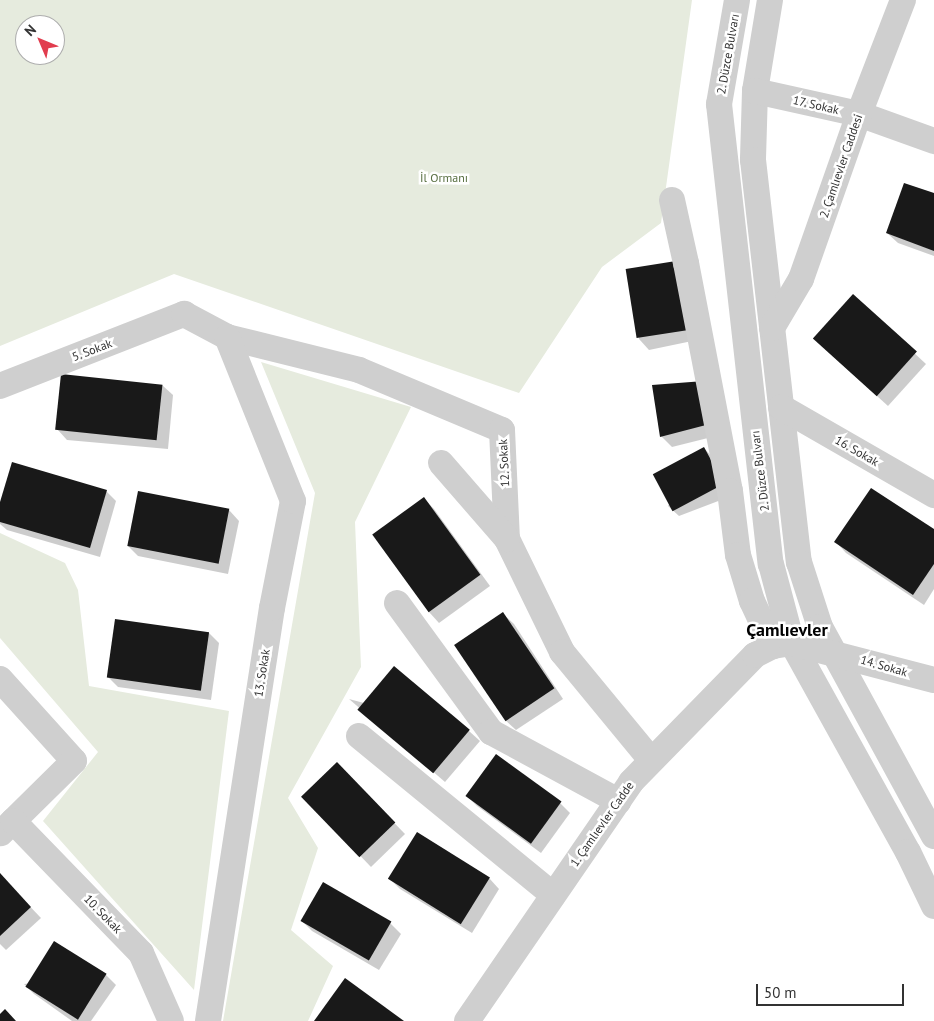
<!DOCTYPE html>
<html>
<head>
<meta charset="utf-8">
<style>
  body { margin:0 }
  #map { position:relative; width:934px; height:1021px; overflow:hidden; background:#fff; font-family:"PT Sans",sans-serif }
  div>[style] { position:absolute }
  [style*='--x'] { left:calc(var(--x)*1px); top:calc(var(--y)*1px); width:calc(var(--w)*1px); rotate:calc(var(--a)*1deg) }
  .green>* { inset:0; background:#e6ebde }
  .shadow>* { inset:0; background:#0003 }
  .building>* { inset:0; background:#191919; transform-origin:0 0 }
  .minor>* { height:26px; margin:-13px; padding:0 13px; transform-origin:13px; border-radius:13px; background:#cfcfcf }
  span { translate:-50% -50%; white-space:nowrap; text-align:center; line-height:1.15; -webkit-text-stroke:5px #fff; paint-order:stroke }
  .street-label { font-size:12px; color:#323232 }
  .park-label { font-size:12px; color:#576e40 }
  .district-label { font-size:18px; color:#000; font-weight:700 }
  .north { position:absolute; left:15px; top:15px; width:50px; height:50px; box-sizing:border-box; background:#fff; border:1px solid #adadad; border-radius:50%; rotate:315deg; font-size:14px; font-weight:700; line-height:20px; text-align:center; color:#323232 }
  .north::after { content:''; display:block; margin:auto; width:18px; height:22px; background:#e13d4e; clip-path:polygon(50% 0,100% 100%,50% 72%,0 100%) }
  .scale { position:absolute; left:756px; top:984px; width:148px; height:22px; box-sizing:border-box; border:2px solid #323232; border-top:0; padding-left:6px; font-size:15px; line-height:18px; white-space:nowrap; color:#323232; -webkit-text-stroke:4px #fff; paint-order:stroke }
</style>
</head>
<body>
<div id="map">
  <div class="green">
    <i style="clip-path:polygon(evenodd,0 0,692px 0,661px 223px,602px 267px,519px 393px,174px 274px,0 346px,0 0,25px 25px,55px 25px,55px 55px,25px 55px,25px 25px)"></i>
    <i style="clip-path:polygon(261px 362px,411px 407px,355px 522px,361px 667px,288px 798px,318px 848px,291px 930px,333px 966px,308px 1021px,223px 1021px,315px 493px)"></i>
    <i style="clip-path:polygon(0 533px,65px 563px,78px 590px,89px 686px,229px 711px,194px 990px,43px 821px,98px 752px,0 638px)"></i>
  </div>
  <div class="shadow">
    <i style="clip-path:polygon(934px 195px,934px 256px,898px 243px,887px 233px)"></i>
    <i style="clip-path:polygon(628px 272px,697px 340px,649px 350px,639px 339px)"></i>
    <i style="clip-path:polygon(853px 296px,926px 364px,888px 406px,825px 349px)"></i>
    <i style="clip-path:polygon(704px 383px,716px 436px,672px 447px,661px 436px)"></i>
    <i style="clip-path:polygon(162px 385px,173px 395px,168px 449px,67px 440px,57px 429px)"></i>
    <i style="clip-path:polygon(704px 448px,714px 459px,734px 495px,679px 516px,668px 506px)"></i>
    <i style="clip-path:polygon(106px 491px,116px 501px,100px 557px,7px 530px,0 524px,0 507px)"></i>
    <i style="clip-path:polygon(424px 499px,434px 509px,490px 586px,439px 623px,429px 612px,374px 536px)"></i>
    <i style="clip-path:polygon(229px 510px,239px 521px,228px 574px,138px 556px,128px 546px)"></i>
    <i style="clip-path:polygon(934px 531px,934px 589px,924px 605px,846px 553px,836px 542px)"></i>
    <i style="clip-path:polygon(503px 614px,514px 624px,563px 699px,516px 730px,505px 720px)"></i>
    <i style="clip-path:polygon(209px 633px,219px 643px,211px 700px,118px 687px,108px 677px)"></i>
    <i style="clip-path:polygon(349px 699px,469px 731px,480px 741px,445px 782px)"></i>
    <i style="clip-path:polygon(347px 774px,405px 834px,371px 867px,303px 796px)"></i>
    <i style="clip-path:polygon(467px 796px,560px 803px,570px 813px,541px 853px,477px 806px)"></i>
    <i style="clip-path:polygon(0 875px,41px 918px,6px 950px,0 944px)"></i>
    <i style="clip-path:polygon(389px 878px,489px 878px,499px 889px,472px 933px,400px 889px)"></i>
    <i style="clip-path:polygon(324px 884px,390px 923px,401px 934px,379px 970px,312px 931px,302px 921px)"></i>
    <i style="clip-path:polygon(106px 975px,116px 985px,91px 1021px,72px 1021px,34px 994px,24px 984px)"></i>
  </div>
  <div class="building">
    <i style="clip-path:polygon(904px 183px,934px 193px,934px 251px,886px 233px)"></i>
    <i style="left:676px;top:261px;width:70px;height:51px;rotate:81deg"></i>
    <i style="left:853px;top:294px;width:86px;height:60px;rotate:42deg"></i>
    <i style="left:61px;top:374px;width:102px;height:56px;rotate:6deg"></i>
    <i style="clip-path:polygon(704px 381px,706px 425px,660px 437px,652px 385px)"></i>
    <i style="left:704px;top:447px;width:42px;height:58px;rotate:62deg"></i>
    <i style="clip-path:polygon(12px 462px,107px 490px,90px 548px,0 522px,0 502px)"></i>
    <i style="clip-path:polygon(871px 488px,934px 529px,934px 564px,913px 595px,834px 542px)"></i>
    <i style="left:138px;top:491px;width:93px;height:56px;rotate:11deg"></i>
    <i style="left:424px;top:497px;width:96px;height:64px;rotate:54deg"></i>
    <i style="left:503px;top:612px;width:92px;height:59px;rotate:56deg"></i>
    <i style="left:115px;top:619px;width:95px;height:59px;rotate:8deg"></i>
    <i style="left:394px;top:666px;width:99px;height:57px;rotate:40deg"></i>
    <i style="left:496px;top:754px;width:81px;height:52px;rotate:36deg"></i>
    <i style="left:337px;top:762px;width:84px;height:50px;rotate:46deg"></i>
    <i style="left:417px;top:832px;width:86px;height:55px;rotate:32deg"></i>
    <i style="clip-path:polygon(0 873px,31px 907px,0 936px)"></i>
    <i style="left:323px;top:882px;width:79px;height:45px;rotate:30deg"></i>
    <i style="left:54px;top:941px;width:62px;height:54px;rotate:32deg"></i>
    <i style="clip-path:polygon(345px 978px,404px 1021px,314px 1021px)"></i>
    <i style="clip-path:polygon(5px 1009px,16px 1021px,0 1021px,0 1014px)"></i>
  </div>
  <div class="minor">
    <i style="--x:737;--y:0;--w:106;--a:99.8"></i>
    <i style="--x:719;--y:104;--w:463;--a:83.6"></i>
    <i style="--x:771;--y:564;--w:82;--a:75.1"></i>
    <i style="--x:792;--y:643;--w:239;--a:61"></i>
    <i style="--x:908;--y:852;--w:60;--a:64.3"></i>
    <i style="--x:770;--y:0;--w:92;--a:99.4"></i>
    <i style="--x:755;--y:91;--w:69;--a:91.7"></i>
    <i style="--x:753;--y:160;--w:405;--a:83.5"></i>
    <i style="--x:799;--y:562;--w:68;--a:72.1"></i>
    <i style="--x:820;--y:627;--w:238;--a:61.4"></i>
    <i style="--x:755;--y:91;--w:107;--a:12.5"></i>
    <i style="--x:859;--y:114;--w:80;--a:19.8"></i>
    <i style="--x:672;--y:200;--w:65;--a:77.5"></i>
    <i style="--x:686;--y:263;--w:232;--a:79.1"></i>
    <i style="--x:730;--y:491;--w:64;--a:82.9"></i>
    <i style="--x:738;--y:555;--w:48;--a:73.1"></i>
    <i style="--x:752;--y:601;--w:50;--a:65"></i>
    <i style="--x:772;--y:328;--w:57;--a:-59.4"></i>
    <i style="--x:801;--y:279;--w:175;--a:-70.6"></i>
    <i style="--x:859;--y:114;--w:122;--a:-68.9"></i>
    <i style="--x:0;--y:386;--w:198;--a:-21.4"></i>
    <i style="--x:184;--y:314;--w:49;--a:28.1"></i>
    <i style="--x:227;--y:337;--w:136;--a:14"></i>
    <i style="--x:359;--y:370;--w:155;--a:22.8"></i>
    <i style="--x:502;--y:430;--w:109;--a:87.4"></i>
    <i style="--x:507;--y:539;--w:126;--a:64"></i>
    <i style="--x:562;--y:652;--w:140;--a:50.5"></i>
    <i style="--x:781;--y:407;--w:177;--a:29.9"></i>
    <i style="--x:441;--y:463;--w:101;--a:49"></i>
    <i style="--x:397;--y:603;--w:160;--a:53.9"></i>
    <i style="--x:491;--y:732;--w:145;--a:28.5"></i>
    <i style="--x:0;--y:679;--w:110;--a:47.9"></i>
    <i style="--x:74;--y:761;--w:103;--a:135.4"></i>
    <i style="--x:359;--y:736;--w:251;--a:39.3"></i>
    <i style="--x:13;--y:821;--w:184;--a:45.9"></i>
    <i style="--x:141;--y:953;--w:74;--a:66.2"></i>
    <i style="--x:208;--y:1021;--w:418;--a:-81.2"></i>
    <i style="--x:272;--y:608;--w:109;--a:-78.9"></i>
    <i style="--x:293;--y:501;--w:177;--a:-111.9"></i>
    <i style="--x:467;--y:1021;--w:290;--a:-55.5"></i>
    <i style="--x:631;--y:782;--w:177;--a:-45.7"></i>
    <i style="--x:755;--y:655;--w:20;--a:-27"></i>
    <i style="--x:773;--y:646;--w:19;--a:-9"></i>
    <i style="--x:792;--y:643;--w:147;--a:14.6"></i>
  </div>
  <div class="street-label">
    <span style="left:728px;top:54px;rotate:-80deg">2. Düzce Bulvarı</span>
    <span style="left:816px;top:105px;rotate:13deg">17. Sokak</span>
    <span style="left:841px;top:166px;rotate:-71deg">2. Çamlıevler Caddesi</span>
    <span style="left:92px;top:350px;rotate:-21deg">5. Sokak</span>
    <span style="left:857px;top:451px;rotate:30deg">16. Sokak</span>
    <span style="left:504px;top:463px;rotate:-93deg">12. Sokak</span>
    <span style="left:760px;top:471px;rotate:-97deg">2. Düzce Bulvarı</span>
    <span style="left:884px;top:666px;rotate:16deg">14. Sokak</span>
    <span style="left:262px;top:673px;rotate:-81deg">13. Sokak</span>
    <span style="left:602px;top:824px;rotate:-55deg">1. Çamlıevler Cadde</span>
    <span style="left:103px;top:914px;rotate:46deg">10. Sokak</span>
  </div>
  <div class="park-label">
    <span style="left:444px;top:178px">İl Ormanı</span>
  </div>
  <div class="district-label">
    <span style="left:787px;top:630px">Çamlıevler</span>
  </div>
  <div class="north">N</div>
  <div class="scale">50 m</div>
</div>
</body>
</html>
